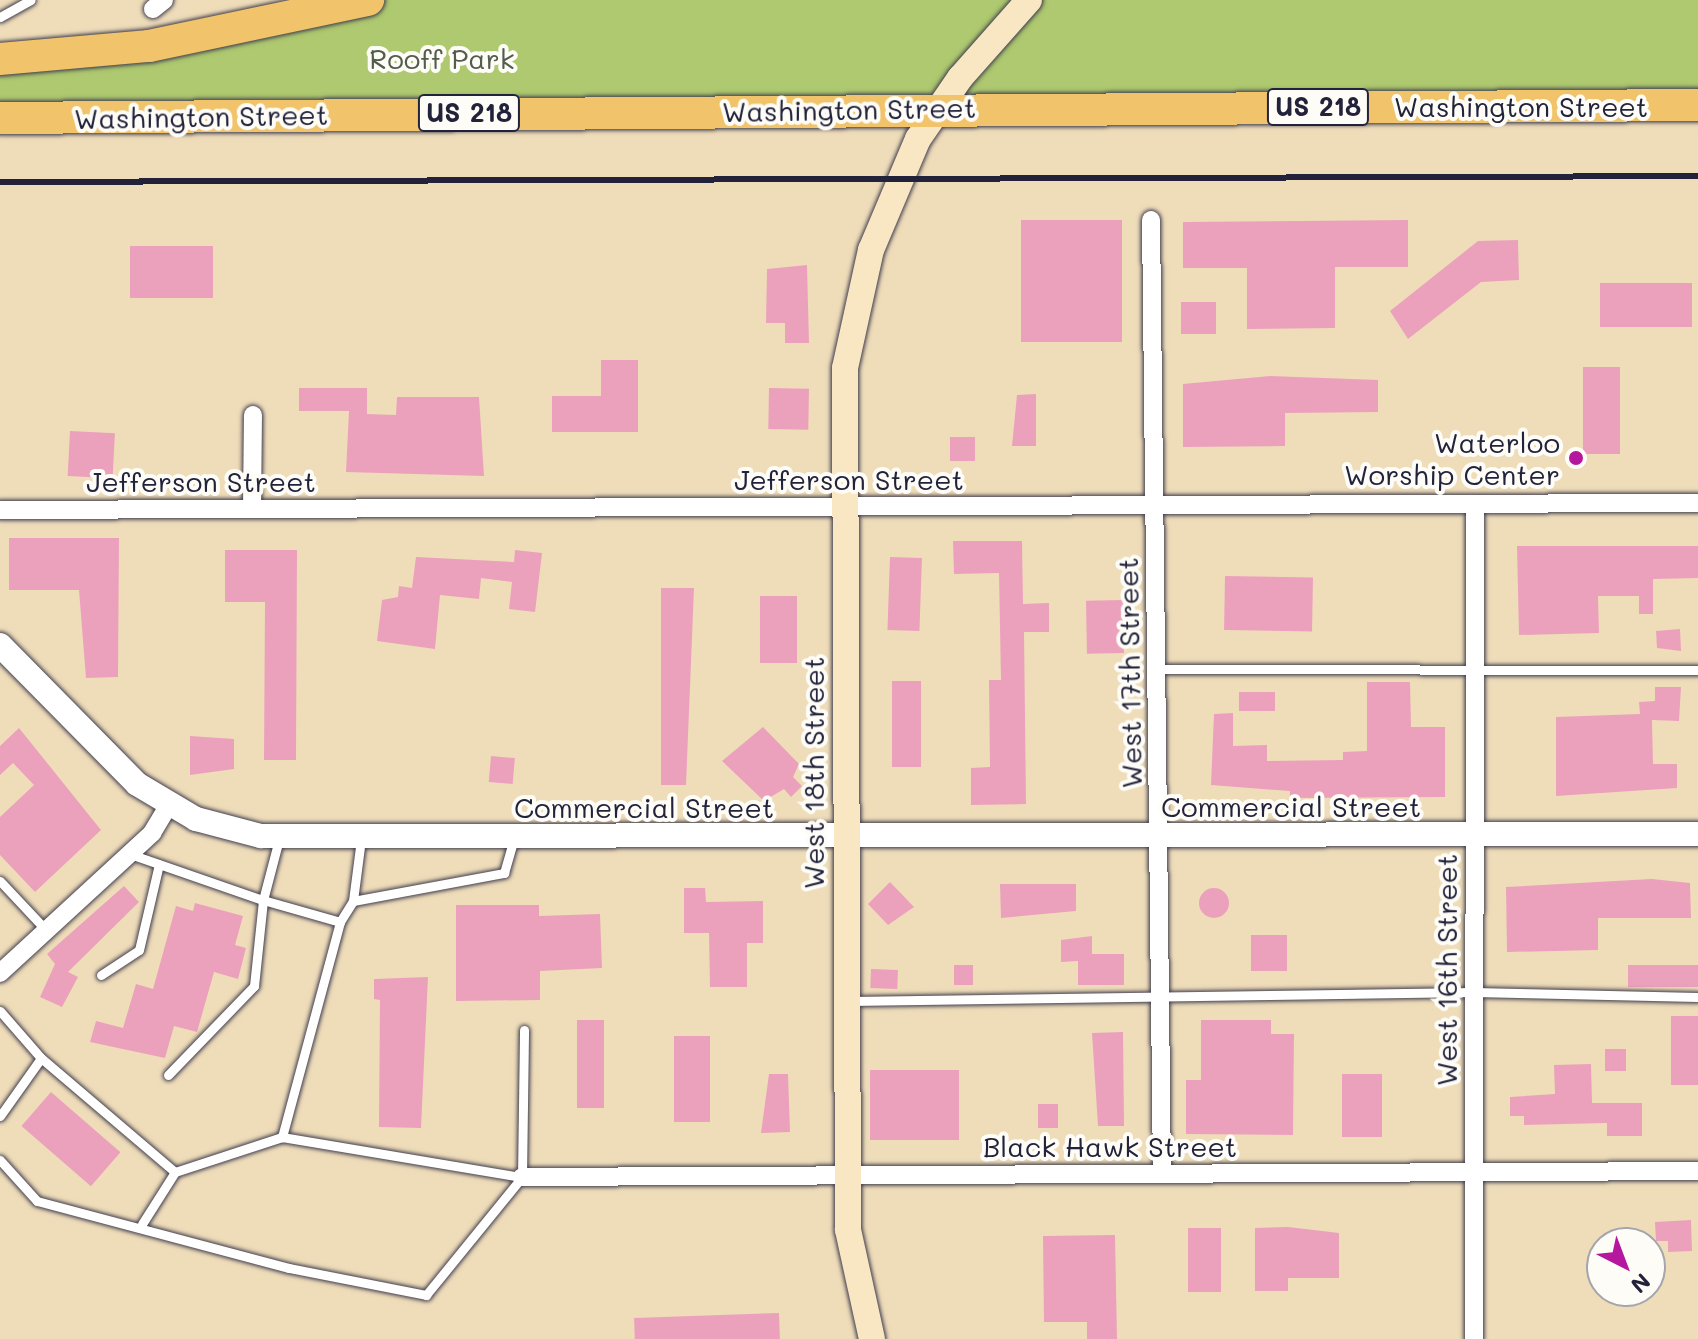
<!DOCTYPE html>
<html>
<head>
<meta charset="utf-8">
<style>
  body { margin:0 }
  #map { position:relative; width:1698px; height:1339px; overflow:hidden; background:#efddba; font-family:Mali,sans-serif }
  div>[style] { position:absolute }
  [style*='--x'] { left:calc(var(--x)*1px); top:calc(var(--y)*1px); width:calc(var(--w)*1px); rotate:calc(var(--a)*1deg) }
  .green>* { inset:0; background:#aec96f }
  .building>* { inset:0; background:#eba1bc; transform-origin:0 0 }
  .round { border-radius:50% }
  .roads { filter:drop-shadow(0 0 2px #413e4e) drop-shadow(0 0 2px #413e4e) }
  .service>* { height:9px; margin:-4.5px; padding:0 4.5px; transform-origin:4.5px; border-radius:4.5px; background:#fff }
  .minor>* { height:18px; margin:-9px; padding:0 9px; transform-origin:9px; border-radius:9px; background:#fff }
  .tertiary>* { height:24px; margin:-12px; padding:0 12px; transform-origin:12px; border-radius:12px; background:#fff }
  .secondary>* { height:26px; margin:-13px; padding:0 13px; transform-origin:13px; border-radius:13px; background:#f9e7c3 }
  .trunk>* { height:32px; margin:-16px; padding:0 16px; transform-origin:16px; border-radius:16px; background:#f1c36a }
  .rail>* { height:6px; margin:-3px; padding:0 3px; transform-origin:3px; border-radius:3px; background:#22223b }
  .dots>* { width:22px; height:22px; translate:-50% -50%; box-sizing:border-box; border:4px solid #fdfcf7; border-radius:50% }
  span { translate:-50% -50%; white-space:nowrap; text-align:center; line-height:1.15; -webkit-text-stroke:8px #fdfcf7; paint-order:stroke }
  .shield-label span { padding:2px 6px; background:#fdfcf7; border:2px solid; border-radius:6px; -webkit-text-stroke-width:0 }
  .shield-label { font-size:26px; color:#22223b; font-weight:700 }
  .park-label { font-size:28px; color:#535c4d }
  .street-label { font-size:28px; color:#22223b }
  .poi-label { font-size:28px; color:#22223b }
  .right { translate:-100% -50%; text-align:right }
  .north { position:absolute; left:1586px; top:1227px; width:80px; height:80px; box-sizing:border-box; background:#fdfcf7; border:2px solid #a5a5ac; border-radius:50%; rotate:138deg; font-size:22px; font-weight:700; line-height:32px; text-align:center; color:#22223b }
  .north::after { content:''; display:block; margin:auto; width:28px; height:36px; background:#b5179e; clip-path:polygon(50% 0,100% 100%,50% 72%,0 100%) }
</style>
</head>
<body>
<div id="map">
  <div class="green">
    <i style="clip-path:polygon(365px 0,1698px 0,1698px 112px,0 118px,0 58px)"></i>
  </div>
  <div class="building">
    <i style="left:1122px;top:220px;width:122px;height:101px;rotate:90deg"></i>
    <i style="clip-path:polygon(1408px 220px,1408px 267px,1335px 267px,1335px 328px,1247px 329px,1247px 268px,1183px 268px,1183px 222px)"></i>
    <i style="clip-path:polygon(1518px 240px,1519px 280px,1481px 282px,1408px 339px,1390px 311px,1478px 241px)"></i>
    <i style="left:130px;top:246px;width:83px;height:52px"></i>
    <i style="clip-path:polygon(807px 265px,809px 343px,785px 343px,785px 323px,766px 323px,767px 269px)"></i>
    <i style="left:1692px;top:283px;width:44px;height:92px;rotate:90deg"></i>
    <i style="left:1181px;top:302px;width:35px;height:32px"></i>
    <i style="clip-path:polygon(601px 360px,638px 360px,638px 432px,552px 432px,552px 396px,601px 396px)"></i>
    <i style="left:1583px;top:367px;width:37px;height:87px"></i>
    <i style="clip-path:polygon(1270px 376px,1378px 380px,1378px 412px,1285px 413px,1285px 446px,1183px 447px,1183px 384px)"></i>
    <i style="clip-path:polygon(299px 388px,367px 388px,367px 414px,396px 415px,397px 397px,479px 397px,484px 476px,346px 472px,349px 411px,299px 411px)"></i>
    <i style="left:769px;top:388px;width:40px;height:41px;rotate:1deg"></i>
    <i style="clip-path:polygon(1036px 394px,1036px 446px,1012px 446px,1017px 395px)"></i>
    <i style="left:70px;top:431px;width:45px;height:45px;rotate:3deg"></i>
    <i style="left:950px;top:437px;width:25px;height:24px"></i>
    <i style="clip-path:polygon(9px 538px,119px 538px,118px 677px,86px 678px,79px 590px,9px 590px)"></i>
    <i style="clip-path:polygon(953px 541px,1022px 541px,1023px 604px,1049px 603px,1049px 632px,1024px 632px,1026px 804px,971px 805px,971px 768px,990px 767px,989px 680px,1001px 680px,999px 573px,954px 574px)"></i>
    <i style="clip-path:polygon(1517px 546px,1698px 546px,1698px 578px,1653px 579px,1653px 614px,1639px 614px,1639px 596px,1598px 596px,1599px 633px,1519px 635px)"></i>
    <i style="clip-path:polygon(225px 550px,297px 550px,296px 760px,264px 760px,265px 602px,225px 602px)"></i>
    <i style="clip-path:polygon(515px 550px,542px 553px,535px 612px,509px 609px,512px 582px,481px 578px,479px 599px,440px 595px,435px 649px,377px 641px,382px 600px,398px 597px,399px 586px,412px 588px,416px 557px,514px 562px)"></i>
    <i style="left:890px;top:557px;width:32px;height:73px;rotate:2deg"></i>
    <i style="left:1225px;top:576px;width:88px;height:54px;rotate:1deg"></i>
    <i style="clip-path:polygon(661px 588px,694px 588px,686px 785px,661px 785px)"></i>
    <i style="left:797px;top:596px;width:67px;height:37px;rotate:90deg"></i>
    <i style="left:1123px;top:600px;width:53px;height:37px;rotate:89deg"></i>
    <i style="clip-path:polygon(1680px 629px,1681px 651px,1657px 648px,1656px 631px)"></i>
    <i style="left:892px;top:681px;width:29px;height:86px"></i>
    <i style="clip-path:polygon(1367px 682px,1410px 682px,1411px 727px,1445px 727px,1445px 797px,1290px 798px,1290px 791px,1211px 785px,1214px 714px,1233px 713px,1233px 746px,1267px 745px,1267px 761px,1343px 760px,1343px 752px,1367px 751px)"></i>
    <i style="clip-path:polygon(1655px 687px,1681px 687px,1679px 721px,1652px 720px,1653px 764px,1677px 764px,1677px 788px,1556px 796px,1556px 717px,1640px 714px,1639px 702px,1655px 701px)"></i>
    <i style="left:1239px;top:692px;width:36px;height:19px"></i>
    <i style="clip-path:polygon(763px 727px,799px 764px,793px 777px,802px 786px,791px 797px,784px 789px,764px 801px,722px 761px)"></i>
    <i style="clip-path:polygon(19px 728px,101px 830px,35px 892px,0 855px,0 817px,34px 785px,13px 763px,0 775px,0 746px)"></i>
    <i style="clip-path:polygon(190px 736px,234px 739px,234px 769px,190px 775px)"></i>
    <i style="left:491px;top:756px;width:24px;height:26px;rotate:5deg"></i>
    <i style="clip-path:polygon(1652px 879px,1690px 883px,1691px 918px,1598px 918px,1598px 950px,1507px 952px,1506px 887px)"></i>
    <i style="clip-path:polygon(890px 882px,914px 907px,888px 925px,868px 904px)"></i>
    <i style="clip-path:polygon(1000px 884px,1076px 884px,1076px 911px,1001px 918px)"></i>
    <i style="clip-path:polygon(124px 886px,139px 902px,68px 972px,78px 977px,62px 1007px,40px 997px,55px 964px,47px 954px)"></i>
    <i class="round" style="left:1199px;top:888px;width:30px;height:30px"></i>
    <i style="clip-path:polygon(684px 888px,705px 888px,706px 902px,763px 901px,763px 943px,747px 943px,747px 987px,710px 987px,709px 933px,684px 933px)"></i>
    <i style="clip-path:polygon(195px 903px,243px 916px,235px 945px,246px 948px,238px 979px,214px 972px,197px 1032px,174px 1026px,165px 1058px,90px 1042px,96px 1021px,123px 1028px,136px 984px,153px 989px,176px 906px,193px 911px)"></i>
    <i style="clip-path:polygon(456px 905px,539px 905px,539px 916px,600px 914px,602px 968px,540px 971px,540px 1000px,456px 1001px)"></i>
    <i style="left:1251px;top:935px;width:36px;height:36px"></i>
    <i style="clip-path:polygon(1092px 936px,1092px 954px,1124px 954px,1124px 985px,1078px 985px,1078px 961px,1061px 962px,1061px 940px)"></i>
    <i style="left:954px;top:965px;width:19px;height:20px"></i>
    <i style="left:1698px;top:965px;width:22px;height:70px;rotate:90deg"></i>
    <i style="left:871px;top:969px;width:27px;height:19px;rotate:2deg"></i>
    <i style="clip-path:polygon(428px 977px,421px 1128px,379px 1127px,380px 1000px,374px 999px,374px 979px)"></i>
    <i style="left:1671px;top:1016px;width:27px;height:69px"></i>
    <i style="left:577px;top:1020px;width:27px;height:88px"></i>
    <i style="clip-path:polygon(1201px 1020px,1271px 1020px,1271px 1034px,1294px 1034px,1293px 1135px,1186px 1134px,1186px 1080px,1201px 1080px)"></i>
    <i style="clip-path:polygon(1123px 1032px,1124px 1126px,1098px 1126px,1092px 1033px)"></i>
    <i style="left:674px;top:1036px;width:36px;height:86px"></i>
    <i style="left:1605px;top:1049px;width:21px;height:22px"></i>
    <i style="clip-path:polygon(1591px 1064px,1592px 1103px,1642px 1103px,1642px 1136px,1607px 1136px,1607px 1123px,1524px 1125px,1524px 1116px,1510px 1116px,1510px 1097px,1555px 1094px,1554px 1065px)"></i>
    <i style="left:959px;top:1070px;width:70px;height:89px;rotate:90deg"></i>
    <i style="clip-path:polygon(769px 1074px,788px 1074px,790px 1132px,761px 1133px)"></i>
    <i style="left:1382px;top:1074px;width:63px;height:40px;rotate:90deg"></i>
    <i style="left:51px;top:1092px;width:92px;height:45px;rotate:41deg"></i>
    <i style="left:1038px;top:1104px;width:20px;height:24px"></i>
    <i style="clip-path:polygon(1691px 1220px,1692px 1251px,1668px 1252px,1668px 1241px,1656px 1241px,1655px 1222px)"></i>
    <i style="clip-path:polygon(1288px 1227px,1339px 1233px,1339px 1278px,1288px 1278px,1288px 1291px,1255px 1291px,1255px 1228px)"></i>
    <i style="left:1188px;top:1228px;width:33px;height:64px"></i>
    <i style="clip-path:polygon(1115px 1235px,1117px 1339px,1087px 1339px,1087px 1322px,1044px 1322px,1043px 1236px)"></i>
    <i style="left:779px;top:1313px;width:26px;height:145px;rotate:88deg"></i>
  </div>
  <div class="roads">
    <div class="service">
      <i style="--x:0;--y:17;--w:35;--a:-29"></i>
      <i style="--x:1156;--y:669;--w:542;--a:0.11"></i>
      <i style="--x:361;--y:839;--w:63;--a:97.4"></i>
      <i style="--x:353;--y:901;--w:154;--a:-10.5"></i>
      <i style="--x:504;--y:873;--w:36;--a:-74"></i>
      <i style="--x:130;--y:854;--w:141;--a:19.1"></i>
      <i style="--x:263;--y:900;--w:63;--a:-75.3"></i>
      <i style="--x:0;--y:881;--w:69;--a:46.8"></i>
      <i style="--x:353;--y:901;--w:25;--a:122"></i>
      <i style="--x:340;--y:922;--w:223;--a:105.1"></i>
      <i style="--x:282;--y:1137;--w:243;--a:9.5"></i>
      <i style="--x:522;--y:1177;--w:147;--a:-89.2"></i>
      <i style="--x:101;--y:975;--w:45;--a:-33.3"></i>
      <i style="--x:139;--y:950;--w:88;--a:-76.9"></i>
      <i style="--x:850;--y:1001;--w:624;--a:-0.83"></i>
      <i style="--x:1474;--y:992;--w:224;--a:1.3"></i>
      <i style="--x:0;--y:1011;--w:62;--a:48.9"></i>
      <i style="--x:168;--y:1075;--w:124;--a:-46"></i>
      <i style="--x:254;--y:986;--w:86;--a:-84"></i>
      <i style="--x:263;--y:900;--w:80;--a:15.9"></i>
      <i style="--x:0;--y:1116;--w:71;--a:-54.7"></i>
      <i style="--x:41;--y:1058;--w:176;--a:40.4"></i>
      <i style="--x:175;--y:1172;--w:113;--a:-18.1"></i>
      <i style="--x:0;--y:1160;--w:55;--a:47.9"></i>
      <i style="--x:37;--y:1201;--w:261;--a:14.9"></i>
      <i style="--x:289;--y:1268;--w:140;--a:11.1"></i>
      <i style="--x:426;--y:1295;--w:152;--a:-50.9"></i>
      <i style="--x:142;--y:1224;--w:62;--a:-57.6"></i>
    </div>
    <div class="minor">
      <i style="--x:153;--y:9;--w:14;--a:-39"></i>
      <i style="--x:1151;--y:220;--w:954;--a:89.34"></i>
      <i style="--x:252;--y:508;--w:93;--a:-89.4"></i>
      <i style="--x:0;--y:510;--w:1698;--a:-0.24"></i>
      <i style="--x:0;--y:973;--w:207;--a:-42.6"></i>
      <i style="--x:152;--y:833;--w:31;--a:-59"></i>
      <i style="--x:522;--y:1177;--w:1176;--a:-0.29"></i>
      <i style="--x:1474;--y:1339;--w:835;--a:-89.93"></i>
    </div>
    <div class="tertiary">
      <i style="--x:0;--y:645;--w:195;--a:45.4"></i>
      <i style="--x:137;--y:784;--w:69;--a:30.7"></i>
      <i style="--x:196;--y:819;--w:67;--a:14.7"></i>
      <i style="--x:261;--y:836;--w:1437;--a:-0.08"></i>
    </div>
    <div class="secondary">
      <i style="--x:872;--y:1339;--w:112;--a:-102.4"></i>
      <i style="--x:848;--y:1230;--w:862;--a:-90.2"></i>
      <i style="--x:845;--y:368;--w:121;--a:-77.6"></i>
      <i style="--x:871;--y:250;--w:121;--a:-67.1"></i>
      <i style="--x:918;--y:139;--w:74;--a:-55.5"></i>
      <i style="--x:960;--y:78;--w:104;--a:-48.5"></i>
    </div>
    <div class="trunk">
      <i style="--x:0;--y:59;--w:150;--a:-5"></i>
      <i style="--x:149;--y:46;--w:224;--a:-11.9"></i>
      <i style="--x:0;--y:118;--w:1698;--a:-0.44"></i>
    </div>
  </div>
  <div class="rail">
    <i style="--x:0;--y:182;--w:1698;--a:-0.2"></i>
  </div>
  <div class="dots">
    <i style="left:1576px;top:458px;background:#b5179e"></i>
  </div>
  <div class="shield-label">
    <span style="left:1318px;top:107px">US 218</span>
    <span style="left:469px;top:113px">US 218</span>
  </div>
  <div class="park-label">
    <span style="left:442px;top:58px">Rooff Park</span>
  </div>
  <div class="street-label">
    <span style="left:1521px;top:106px">Washington Street</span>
    <span style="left:849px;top:109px;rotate:-1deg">Washington Street</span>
    <span style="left:201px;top:116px;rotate:-1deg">Washington Street</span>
    <span style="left:849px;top:479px">Jefferson Street</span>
    <span style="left:201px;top:481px">Jefferson Street</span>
    <span style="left:1129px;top:673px;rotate:-91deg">West 17th Street</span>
    <span style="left:813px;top:773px;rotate:-90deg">West 18th Street</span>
    <span style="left:1291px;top:806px">Commercial Street</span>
    <span style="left:644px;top:807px">Commercial Street</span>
    <span style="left:1446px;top:970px;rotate:-90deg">West 16th Street</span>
    <span style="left:1110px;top:1146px">Black Hawk Street</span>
  </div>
  <div class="poi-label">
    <span class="right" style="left:1560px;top:458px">Waterloo<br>Worship Center</span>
  </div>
  <div class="north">N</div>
</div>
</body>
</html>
